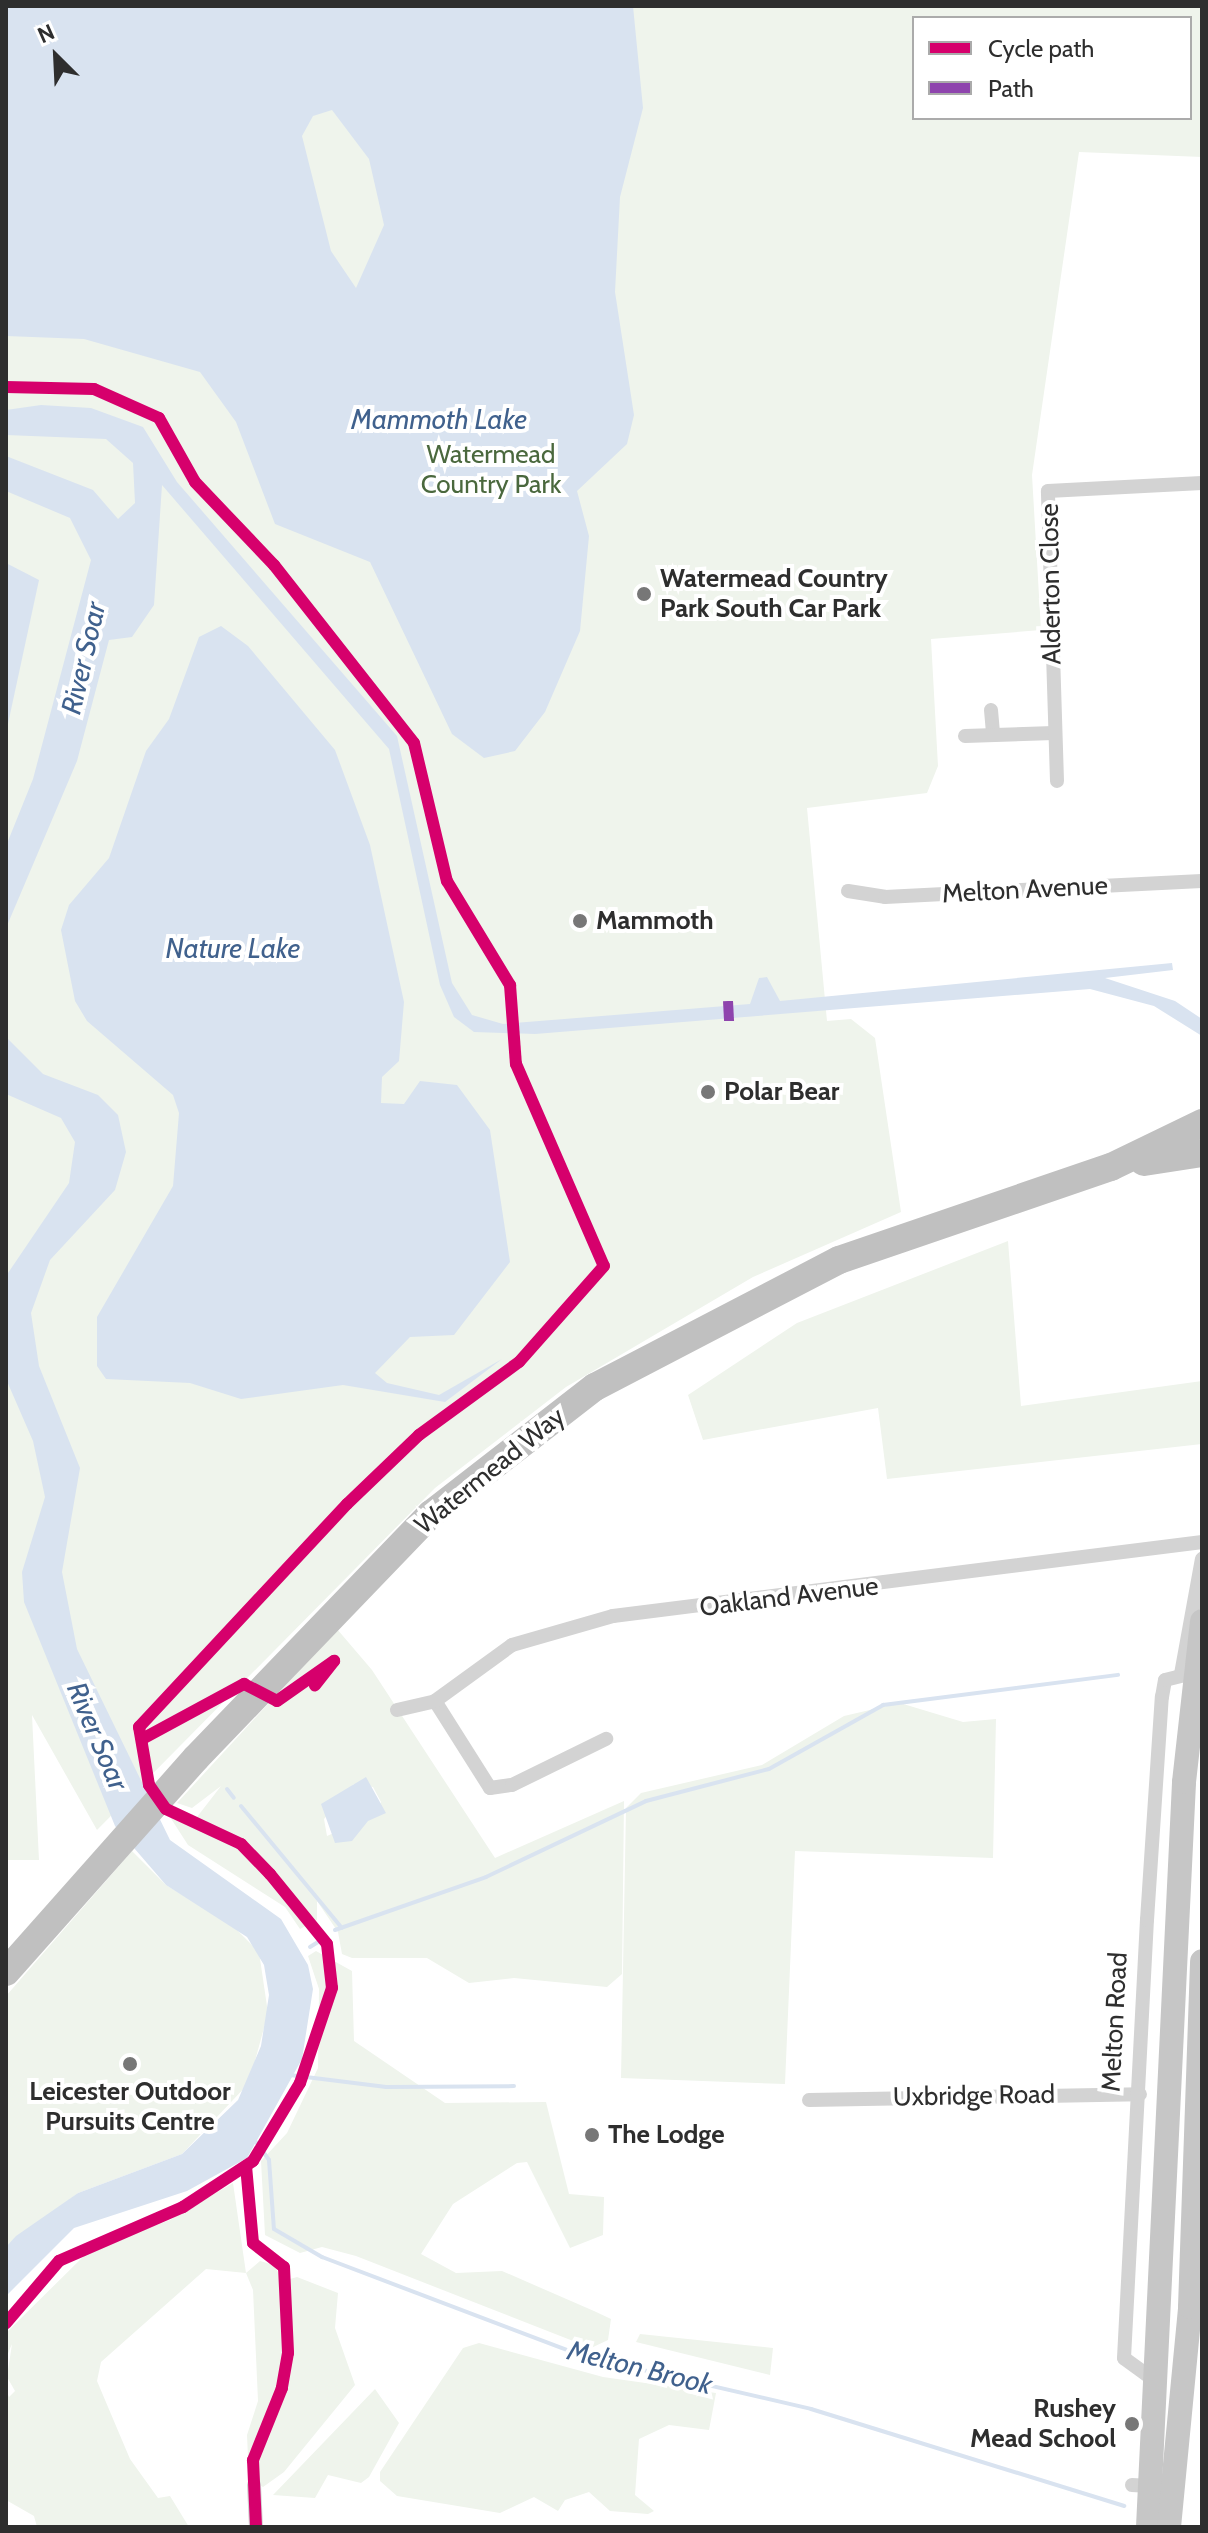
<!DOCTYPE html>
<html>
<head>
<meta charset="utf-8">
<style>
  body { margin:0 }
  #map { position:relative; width:1208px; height:2533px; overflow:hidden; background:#fff; font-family:Cabin,sans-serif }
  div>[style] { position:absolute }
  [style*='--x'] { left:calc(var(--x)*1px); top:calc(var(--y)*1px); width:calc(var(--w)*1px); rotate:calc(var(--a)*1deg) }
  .green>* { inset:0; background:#eff4ec }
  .water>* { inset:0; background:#d9e3f0 }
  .stream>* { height:4px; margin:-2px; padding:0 2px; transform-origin:2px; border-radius:2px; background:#d9e3f0 }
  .street>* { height:14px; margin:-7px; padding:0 7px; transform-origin:7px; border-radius:7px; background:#d3d3d3 }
  .primary>* { height:24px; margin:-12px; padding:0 12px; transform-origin:12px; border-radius:12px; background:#c6c6c6 }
  .highway>* { height:28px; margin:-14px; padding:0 14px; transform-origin:14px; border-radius:14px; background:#c0c0c0 }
  .quiet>* { height:10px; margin-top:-5px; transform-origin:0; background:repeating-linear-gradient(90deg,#8e44ad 0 20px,transparent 0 30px) }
  .cycleway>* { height:12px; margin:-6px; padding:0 6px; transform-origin:6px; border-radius:6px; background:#d6006c }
  .dots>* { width:22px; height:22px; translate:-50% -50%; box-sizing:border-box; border:4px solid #fff; border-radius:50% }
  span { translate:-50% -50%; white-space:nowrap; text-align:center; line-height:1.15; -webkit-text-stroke:8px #fff; paint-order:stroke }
  .park-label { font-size:26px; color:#4a683d }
  .poi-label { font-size:26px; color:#2e2e2e; font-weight:700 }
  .left { translate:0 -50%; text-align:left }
  .right { translate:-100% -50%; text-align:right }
  .street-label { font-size:26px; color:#2e2e2e }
  .water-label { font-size:28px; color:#40618d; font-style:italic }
  .frame { position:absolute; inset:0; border:8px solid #2e2e2e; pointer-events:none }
  .legend { position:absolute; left:912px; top:16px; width:280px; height:104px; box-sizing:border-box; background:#fff; border:2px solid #ababab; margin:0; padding:10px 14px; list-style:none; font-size:24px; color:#2e2e2e }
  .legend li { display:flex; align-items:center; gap:16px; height:40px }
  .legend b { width:40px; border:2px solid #ababab }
  .north { position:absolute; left:16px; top:16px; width:80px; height:80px; -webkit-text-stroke:6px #fff; paint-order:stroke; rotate:336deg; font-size:22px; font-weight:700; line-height:32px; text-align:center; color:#2e2e2e }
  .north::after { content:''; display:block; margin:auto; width:28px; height:36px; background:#2e2e2e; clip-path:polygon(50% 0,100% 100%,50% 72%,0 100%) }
</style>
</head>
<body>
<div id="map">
  <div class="green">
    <i style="clip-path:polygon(evenodd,6px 6px,1202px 8px,1202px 157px,1079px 152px,1032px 475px,1041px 630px,931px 639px,938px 766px,927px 793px,807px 808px,827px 1021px,851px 1019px,875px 1038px,901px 1212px,753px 1277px,566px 1387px,435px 1488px,97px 1830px,32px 1715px,39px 1860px,6px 1860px,6px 6px,914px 18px,1190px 18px,1190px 118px,914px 118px,914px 18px)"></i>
    <i style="clip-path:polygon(1008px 1241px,1021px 1406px,1202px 1381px,1202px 1444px,887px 1479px,878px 1408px,703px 1440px,688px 1395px,797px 1323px)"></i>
    <i style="clip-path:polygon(evenodd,337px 1629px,372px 1670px,495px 1858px,624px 1801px,622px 1974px,607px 1987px,514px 1978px,469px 1983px,427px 1958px,352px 1958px,342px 1954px,338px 1932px,317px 1901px,317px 1920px,300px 1929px,285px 1907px,188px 1845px,170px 1817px,197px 1817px,221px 1786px,192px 1808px,177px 1803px,337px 1629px,354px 1784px,373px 1787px,381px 1802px,375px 1815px,327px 1836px,324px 1819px,354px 1784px)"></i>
    <i style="clip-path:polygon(900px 1703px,963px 1722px,996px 1719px,993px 1858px,795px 1851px,785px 2084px,621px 2078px,626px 1808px,641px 1793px,762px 1765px,844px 1716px)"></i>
    <i style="clip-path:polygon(132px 1851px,166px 1885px,233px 1926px,259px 1952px,268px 2013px,249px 2083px,182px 2154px,78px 2193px,6px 2247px,6px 1996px)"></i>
    <i style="clip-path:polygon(316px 1951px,352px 1971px,354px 2041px,445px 2103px,546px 2102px,569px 2194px,604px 2197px,603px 2235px,570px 2248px,527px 2162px,517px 2163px,453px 2204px,421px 2254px,456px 2273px,502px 2271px,594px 2311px,611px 2319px,608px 2340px,591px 2348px,356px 2256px,322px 2247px,300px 2253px,265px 2235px,261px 2161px,287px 2133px,318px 2068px,319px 1989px,308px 1956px)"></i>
    <i style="clip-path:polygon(233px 2183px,246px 2273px,260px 2261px,274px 2265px,283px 2281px,297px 2277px,338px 2293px,335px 2328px,355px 2385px,284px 2472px,263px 2487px,249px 2479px,247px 2435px,258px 2401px,253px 2290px,246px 2273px,206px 2269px,101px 2362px,97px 2381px,130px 2459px,158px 2498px,170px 2496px,189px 2527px,37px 2527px,34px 2516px,6px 2500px,6px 2390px,9px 2397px,15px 2391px,7px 2377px,12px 2344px,6px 2358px,6px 2333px,91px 2249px,170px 2220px)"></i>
    <i style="clip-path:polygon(640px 2334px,773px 2348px,770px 2375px,636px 2342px)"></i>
    <i style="clip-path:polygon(479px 2343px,603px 2377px,716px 2393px,709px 2430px,669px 2425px,639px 2439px,635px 2495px,654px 2511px,648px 2514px,610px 2511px,589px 2492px,565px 2500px,558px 2511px,534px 2497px,500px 2513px,397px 2496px,380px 2481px,380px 2472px,463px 2348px)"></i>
    <i style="clip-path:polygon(375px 2389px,399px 2423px,369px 2477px,361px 2483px,328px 2475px,315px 2498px,273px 2495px)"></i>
  </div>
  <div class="water">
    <i style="clip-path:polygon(evenodd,6px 6px,633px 6px,643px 108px,620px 197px,615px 292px,634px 415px,627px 444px,577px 491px,589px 536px,580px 631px,545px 712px,515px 751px,484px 758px,452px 734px,370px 562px,275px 524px,236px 422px,200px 372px,84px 339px,6px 336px,6px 6px,332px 110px,369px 159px,384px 225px,356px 288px,331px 251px,302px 136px,313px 116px,332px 110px)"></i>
    <i style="clip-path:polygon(41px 405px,91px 408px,143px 427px,177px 482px,397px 736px,452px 983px,472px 1015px,503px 1024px,750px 1004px,759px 978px,767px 977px,780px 1001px,1172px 963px,1173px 970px,1105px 978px,1175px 1001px,1202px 1019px,1202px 1036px,1154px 1006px,1090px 989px,535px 1034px,474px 1032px,454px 1017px,440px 985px,389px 749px,162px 485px,154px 605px,132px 637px,109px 640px,77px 761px,6px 928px,6px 846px,33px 779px,91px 560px,70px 518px,6px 491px,6px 456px,93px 490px,118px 519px,135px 503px,133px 463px,106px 439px,6px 435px,6px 410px)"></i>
    <i style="clip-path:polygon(6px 563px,39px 580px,6px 733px)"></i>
    <i style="clip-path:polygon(221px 626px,248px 646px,335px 750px,370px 845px,404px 1002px,399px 1061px,382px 1077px,381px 1103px,404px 1104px,420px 1081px,457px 1085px,490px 1130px,510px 1262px,454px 1335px,410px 1337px,375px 1373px,387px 1383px,439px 1395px,502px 1359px,445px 1402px,343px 1385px,241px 1399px,190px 1383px,106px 1379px,97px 1366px,97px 1317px,173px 1186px,179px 1113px,173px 1095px,87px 1021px,75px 1001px,61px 930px,69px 905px,109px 858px,146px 751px,169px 719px,199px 637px)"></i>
    <i style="clip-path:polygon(6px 1037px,43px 1074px,98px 1095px,118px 1115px,126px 1152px,115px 1190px,50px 1260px,31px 1313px,39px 1366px,80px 1468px,62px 1572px,77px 1649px,170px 1840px,281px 1919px,308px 1965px,313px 1989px,302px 2059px,247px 2158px,187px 2191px,74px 2228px,6px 2296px,6px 2247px,16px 2236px,78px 2193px,182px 2154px,238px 2100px,261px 2046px,269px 1995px,264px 1965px,247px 1937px,166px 1885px,115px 1826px,24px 1602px,22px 1572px,45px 1497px,33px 1441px,6px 1379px,6px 1276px,69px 1183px,75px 1142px,61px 1118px,6px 1094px)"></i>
    <i style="clip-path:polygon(366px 1777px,386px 1813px,368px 1821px,352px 1841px,335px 1843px,321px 1804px)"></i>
  </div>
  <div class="stream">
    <i style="--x:227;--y:1789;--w:11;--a:52"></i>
    <i style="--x:241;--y:1806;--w:158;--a:50.4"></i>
    <i style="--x:335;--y:1930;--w:160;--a:-19.3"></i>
    <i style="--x:486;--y:1877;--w:177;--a:-25.4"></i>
    <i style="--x:646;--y:1801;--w:127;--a:-14.6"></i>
    <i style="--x:769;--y:1769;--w:131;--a:-29.3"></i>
    <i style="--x:883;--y:1705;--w:237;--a:-7.3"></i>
    <i style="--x:310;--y:1947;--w:9;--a:-32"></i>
    <i style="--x:290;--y:2075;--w:97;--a:7.1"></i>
    <i style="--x:386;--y:2087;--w:128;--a:-0.4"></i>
    <i style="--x:256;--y:2142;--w:22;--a:54"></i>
    <i style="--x:269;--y:2160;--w:69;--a:85.9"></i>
    <i style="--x:274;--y:2229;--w:56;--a:30.3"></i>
    <i style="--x:322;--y:2257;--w:278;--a:20.8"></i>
    <i style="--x:582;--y:2356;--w:235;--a:13"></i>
    <i style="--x:811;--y:2409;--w:328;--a:17.2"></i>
  </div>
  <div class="street">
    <i style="--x:991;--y:710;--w:24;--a:85"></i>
    <i style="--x:965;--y:736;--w:89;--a:-1.9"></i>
    <i style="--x:1057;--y:781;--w:290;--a:-91.8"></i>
    <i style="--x:1048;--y:491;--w:154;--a:-3"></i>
    <i style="--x:848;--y:891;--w:37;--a:9"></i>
    <i style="--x:885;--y:897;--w:317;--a:-2.9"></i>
    <i style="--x:1181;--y:1674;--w:117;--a:-79.7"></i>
    <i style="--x:435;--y:1701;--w:103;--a:57.7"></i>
    <i style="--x:490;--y:1788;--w:22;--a:-8"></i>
    <i style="--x:512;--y:1785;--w:105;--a:-26.1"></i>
    <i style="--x:397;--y:1710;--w:39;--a:-13"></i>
    <i style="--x:435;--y:1701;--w:95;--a:-36"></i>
    <i style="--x:512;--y:1645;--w:105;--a:-16"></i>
    <i style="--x:613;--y:1616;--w:594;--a:-7.16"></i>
    <i style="--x:809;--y:2100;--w:331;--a:-1"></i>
    <i style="--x:1154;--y:2380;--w:37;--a:-144"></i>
    <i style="--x:1124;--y:2358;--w:439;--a:-87"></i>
    <i style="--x:1147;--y:1920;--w:224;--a:-86.2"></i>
    <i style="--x:1162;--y:1697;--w:17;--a:-80"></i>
    <i style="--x:1165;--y:1680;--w:29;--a:-14"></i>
    <i style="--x:254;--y:2485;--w:42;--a:87.3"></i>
    <i style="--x:1132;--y:2485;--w:18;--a:3"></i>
  </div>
  <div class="primary">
    <i style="--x:1148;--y:2527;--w:746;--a:-87.23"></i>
    <i style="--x:1184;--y:1782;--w:162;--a:-83.6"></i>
    <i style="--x:1169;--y:2527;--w:221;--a:-84.5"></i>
    <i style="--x:1190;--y:2307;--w:346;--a:-88"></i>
  </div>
  <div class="highway">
    <i style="--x:1144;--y:1162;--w:59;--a:-8.8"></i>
    <i style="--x:6;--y:1972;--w:286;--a:-48.4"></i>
    <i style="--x:196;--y:1758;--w:339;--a:-46.1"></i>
    <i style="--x:431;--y:1514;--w:207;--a:-37.8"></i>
    <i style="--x:595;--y:1387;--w:275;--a:-27.5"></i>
    <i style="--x:839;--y:1260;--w:287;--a:-18.9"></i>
    <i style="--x:1111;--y:1167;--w:101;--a:-25.8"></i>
  </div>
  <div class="quiet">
    <i style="--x:728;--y:1001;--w:22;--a:87"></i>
  </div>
  <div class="cycleway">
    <i style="--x:6;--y:387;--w:88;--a:1.3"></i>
    <i style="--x:94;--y:389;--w:71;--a:24"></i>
    <i style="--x:159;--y:418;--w:73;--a:60.6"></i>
    <i style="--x:195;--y:482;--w:115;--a:46.4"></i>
    <i style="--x:274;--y:565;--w:226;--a:51.8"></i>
    <i style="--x:414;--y:743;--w:142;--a:76.6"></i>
    <i style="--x:447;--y:881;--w:122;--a:58.8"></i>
    <i style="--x:510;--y:985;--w:79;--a:85.7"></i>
    <i style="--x:516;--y:1064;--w:220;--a:66.5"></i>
    <i style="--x:604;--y:1266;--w:128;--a:131.5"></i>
    <i style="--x:519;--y:1362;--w:124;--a:143.9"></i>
    <i style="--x:419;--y:1435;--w:100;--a:136.2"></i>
    <i style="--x:347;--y:1504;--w:305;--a:133"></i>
    <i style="--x:139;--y:1727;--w:59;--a:80.2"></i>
    <i style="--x:149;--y:1785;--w:29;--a:55"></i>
    <i style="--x:166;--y:1809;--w:83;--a:25"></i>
    <i style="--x:241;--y:1844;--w:42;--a:46"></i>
    <i style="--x:270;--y:1874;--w:90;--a:50.8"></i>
    <i style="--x:327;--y:1944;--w:44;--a:83.5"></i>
    <i style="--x:332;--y:1988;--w:100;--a:108.6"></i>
    <i style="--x:300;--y:2083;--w:91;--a:121.1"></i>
    <i style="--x:253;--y:2161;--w:84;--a:146.7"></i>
    <i style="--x:183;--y:2207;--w:135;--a:156.5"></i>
    <i style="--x:59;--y:2261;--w:82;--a:130.5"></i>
    <i style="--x:144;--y:1738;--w:114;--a:-28.4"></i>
    <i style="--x:244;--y:1684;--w:37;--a:27"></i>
    <i style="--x:277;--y:1701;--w:70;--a:-35.1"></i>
    <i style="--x:334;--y:1661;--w:31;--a:128"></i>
    <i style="--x:246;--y:2166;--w:77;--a:84.8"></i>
    <i style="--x:253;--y:2243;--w:39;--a:38"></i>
    <i style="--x:284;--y:2267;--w:86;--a:87.3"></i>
    <i style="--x:288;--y:2353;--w:36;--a:100"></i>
    <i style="--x:282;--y:2388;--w:78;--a:111.9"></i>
    <i style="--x:253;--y:2460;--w:67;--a:87.4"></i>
  </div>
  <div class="dots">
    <i style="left:644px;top:594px;background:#777"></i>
    <i style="left:580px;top:921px;background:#777"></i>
    <i style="left:708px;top:1092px;background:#777"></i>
    <i style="left:130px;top:2064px;background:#777"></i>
    <i style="left:592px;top:2135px;background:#777"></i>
    <i style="left:1132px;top:2424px;background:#777"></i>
  </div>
  <div class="park-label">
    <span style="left:491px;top:470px">Watermead<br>Country Park</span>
  </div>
  <div class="poi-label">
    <span class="left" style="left:660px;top:594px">Watermead Country<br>Park South Car Park</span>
    <span class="left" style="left:596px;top:921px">Mammoth</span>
    <span class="left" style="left:724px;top:1092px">Polar Bear</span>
    <span style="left:130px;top:2107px">Leicester Outdoor<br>Pursuits Centre</span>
    <span class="left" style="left:608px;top:2135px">The Lodge</span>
    <span class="right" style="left:1116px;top:2424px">Rushey<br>Mead School</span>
  </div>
  <div class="street-label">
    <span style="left:1051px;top:584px;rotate:-91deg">Alderton Close</span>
    <span style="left:1025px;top:890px;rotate:-3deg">Melton Avenue</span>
    <span style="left:490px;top:1471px;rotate:-39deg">Watermead Way</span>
    <span style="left:789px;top:1597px;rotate:-7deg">Oakland Avenue</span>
    <span style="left:1115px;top:2022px;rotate:-87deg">Melton Road</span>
    <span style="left:974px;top:2096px;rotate:-1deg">Uxbridge Road</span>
  </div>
  <div class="water-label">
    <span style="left:439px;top:419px">Mammoth Lake</span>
    <span style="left:83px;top:658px;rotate:-77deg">River Soar</span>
    <span style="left:233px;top:948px">Nature Lake</span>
    <span style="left:98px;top:1736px;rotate:67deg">River Soar</span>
    <span style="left:640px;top:2367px;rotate:14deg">Melton Brook</span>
  </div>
  <div class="frame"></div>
  <ul class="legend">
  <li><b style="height:10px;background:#d6006c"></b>Cycle path</li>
  <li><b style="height:10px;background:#8e44ad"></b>Path</li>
  </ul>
  <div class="north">N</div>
</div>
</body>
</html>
